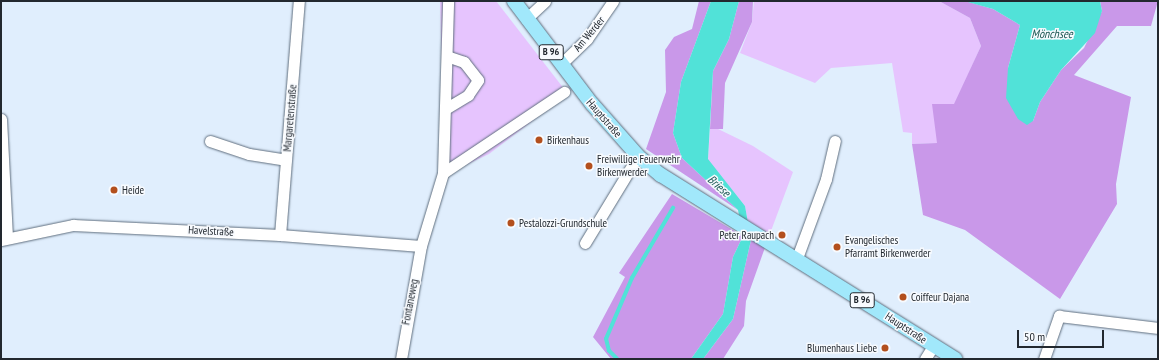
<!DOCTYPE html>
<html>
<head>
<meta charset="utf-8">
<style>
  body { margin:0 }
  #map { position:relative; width:1159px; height:360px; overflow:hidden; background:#e0eefd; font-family:"PT Sans Narrow",sans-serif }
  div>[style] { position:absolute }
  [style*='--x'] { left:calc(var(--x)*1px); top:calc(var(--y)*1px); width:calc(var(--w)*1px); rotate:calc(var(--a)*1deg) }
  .green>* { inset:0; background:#e6c4fe }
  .forest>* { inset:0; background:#c998e9 }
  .water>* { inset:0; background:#51e2d8 }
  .stream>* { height:3.5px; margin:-1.75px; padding:0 1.75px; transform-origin:1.75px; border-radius:1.75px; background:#51e2d8 }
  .roads { filter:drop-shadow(0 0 1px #5f6e7e) drop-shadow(0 0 1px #5f6e7e) }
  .minor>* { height:11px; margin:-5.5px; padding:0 5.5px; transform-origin:5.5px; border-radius:5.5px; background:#fff }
  .major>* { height:14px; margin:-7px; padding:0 7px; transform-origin:7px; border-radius:7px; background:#a1e8fb }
  .dots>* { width:11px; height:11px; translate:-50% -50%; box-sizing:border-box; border:2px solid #f7fafe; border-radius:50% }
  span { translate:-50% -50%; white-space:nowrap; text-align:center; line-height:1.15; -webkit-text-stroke:3px #f7fafe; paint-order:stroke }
  .shield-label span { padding:1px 3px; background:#f7fafe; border:1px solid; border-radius:3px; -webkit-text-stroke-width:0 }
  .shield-label { font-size:10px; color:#22282f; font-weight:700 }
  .street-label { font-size:11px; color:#22282f }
  .poi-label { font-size:11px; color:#22282f }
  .left { translate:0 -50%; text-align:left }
  .right { translate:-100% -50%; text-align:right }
  .water-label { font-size:12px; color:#215c58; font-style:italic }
  .frame { position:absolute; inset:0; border:2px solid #22282f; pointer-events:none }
  .scale { position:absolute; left:1017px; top:330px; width:87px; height:18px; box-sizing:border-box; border:2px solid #22282f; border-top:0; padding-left:5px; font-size:12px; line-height:14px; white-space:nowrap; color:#22282f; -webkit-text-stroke:3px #f7fafe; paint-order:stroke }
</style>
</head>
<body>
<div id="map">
  <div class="green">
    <i style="clip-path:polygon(440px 1px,496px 1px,568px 94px,489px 154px,445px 175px)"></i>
    <i style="clip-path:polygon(754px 1px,939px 1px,970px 18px,981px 46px,937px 143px,912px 144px,912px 133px,903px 132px,892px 63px,831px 68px,815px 83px,740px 53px,752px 22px)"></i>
    <i style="clip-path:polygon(714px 127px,753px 146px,793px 172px,768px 239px,751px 240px,745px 206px,708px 160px,710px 129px)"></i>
  </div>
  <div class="forest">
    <i style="clip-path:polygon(699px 1px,711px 1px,681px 82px,673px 133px,682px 158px,738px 210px,646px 149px,666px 92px,665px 50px,674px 37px,692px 29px)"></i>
    <i style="clip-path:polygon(739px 1px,753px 1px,752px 22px,725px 83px,723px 129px,710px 129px,713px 71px,729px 39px)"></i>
    <i style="clip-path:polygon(939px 1px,965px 1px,993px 9px,1020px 25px,1008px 68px,1033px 121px,1040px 102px,1061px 70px,1084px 48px,1102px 11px,1100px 1px,1158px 1px,1151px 26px,1117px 26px,1074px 75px,1131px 97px,1116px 184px,1117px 204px,1060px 299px,965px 230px,923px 215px,912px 144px,937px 143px,932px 104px,954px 104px,981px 46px,970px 18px)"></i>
    <i style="clip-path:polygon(672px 194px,743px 236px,733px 257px,723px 314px,691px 359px,611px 359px,593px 337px,625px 277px,619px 273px)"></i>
    <i style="clip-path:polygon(768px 239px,746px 301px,744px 326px,723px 359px,703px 359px,733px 319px,751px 240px)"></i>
  </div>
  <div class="water">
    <i style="clip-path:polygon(711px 1px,739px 1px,729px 39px,713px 71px,708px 159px,745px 206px,751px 240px,733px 319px,703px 359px,691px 359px,723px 314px,733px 257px,743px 236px,738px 210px,682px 158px,673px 133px,681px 82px)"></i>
    <i style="clip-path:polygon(964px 1px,1100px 1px,1102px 11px,1095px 33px,1061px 70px,1040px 102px,1033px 121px,1027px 125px,1018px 119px,1006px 98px,1008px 68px,1020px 25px,993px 9px)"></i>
  </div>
  <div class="stream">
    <i style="--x:617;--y:359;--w:11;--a:-135"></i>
    <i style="--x:609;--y:351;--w:12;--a:-104"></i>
    <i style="--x:606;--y:339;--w:66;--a:-66.9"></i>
    <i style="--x:632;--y:278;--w:81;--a:-59.6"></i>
  </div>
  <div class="roads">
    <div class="minor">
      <i style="--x:526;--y:19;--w:26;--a:-43"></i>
      <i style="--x:561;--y:64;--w:36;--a:-44"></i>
      <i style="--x:587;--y:39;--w:46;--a:-55.6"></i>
      <i style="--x:445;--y:109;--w:27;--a:-31"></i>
      <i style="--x:468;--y:95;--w:18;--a:-56"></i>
      <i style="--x:478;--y:80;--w:23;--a:-128"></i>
      <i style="--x:464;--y:62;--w:18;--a:-161"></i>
      <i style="--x:1;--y:119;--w:119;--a:87.1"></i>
      <i style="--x:210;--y:141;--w:41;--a:18.4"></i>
      <i style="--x:249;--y:154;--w:37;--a:9"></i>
      <i style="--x:443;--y:173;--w:146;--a:-33.8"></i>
      <i style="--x:280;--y:235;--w:235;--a:-85.4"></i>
      <i style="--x:1;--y:240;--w:74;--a:-11.8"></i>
      <i style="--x:73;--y:225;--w:207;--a:2.8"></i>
      <i style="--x:280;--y:235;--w:141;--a:4.5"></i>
      <i style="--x:585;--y:243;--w:102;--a:-58.7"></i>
      <i style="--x:797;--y:258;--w:84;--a:-69.8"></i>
      <i style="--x:826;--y:179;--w:39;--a:-77"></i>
      <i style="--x:401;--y:359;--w:115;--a:-80"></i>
      <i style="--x:421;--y:246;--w:76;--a:-73.2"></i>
      <i style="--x:443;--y:173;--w:172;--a:-88.3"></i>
      <i style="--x:925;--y:359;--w:15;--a:-58"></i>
      <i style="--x:1044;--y:359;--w:46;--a:-70.8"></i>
      <i style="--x:1059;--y:316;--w:100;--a:6.9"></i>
    </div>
    <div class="major">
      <i style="--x:514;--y:1;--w:129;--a:52.9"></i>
      <i style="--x:592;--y:104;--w:69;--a:48.5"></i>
      <i style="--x:638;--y:156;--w:30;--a:40"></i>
      <i style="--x:661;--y:175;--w:347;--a:32"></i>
    </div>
  </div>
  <div class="dots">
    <i style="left:539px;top:140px;background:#b34f1d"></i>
    <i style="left:589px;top:166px;background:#b34f1d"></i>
    <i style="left:114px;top:190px;background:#b34f1d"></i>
    <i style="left:511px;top:223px;background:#b34f1d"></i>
    <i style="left:782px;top:235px;background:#b34f1d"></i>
    <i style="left:837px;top:247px;background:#b34f1d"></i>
    <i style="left:903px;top:297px;background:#b34f1d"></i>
    <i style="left:885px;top:348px;background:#b34f1d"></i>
  </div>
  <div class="shield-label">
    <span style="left:551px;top:52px">B 96</span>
    <span style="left:862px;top:300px">B 96</span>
  </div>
  <div class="street-label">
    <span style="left:589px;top:34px;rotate:-50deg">Am Werder</span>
    <span style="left:290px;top:118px;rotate:-85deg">Margaretenstraße</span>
    <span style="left:604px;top:118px;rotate:49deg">Hauptstraße</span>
    <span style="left:211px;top:231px;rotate:3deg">Havelstraße</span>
    <span style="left:410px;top:302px;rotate:-79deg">Fontaneweg</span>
    <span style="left:906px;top:328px;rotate:33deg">Hauptstraße</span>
  </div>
  <div class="poi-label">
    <span class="left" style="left:547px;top:140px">Birkenhaus</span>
    <span class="left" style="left:597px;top:166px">Freiwillige Feuerwehr<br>Birkenwerder</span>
    <span class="left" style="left:122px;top:190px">Heide</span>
    <span class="left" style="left:519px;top:223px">Pestalozzi-Grundschule</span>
    <span class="right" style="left:774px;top:235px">Peter Raupach</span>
    <span class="left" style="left:845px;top:247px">Evangelisches<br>Pfarramt Birkenwerder</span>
    <span class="left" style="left:911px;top:297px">Coiffeur Dajana</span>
    <span class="right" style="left:877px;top:348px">Blumenhaus Liebe</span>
  </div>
  <div class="water-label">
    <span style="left:1052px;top:34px">Mönchsee</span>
    <span style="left:719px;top:186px;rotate:42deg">Briese</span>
  </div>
  <div class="frame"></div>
  <div class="scale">50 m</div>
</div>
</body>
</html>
